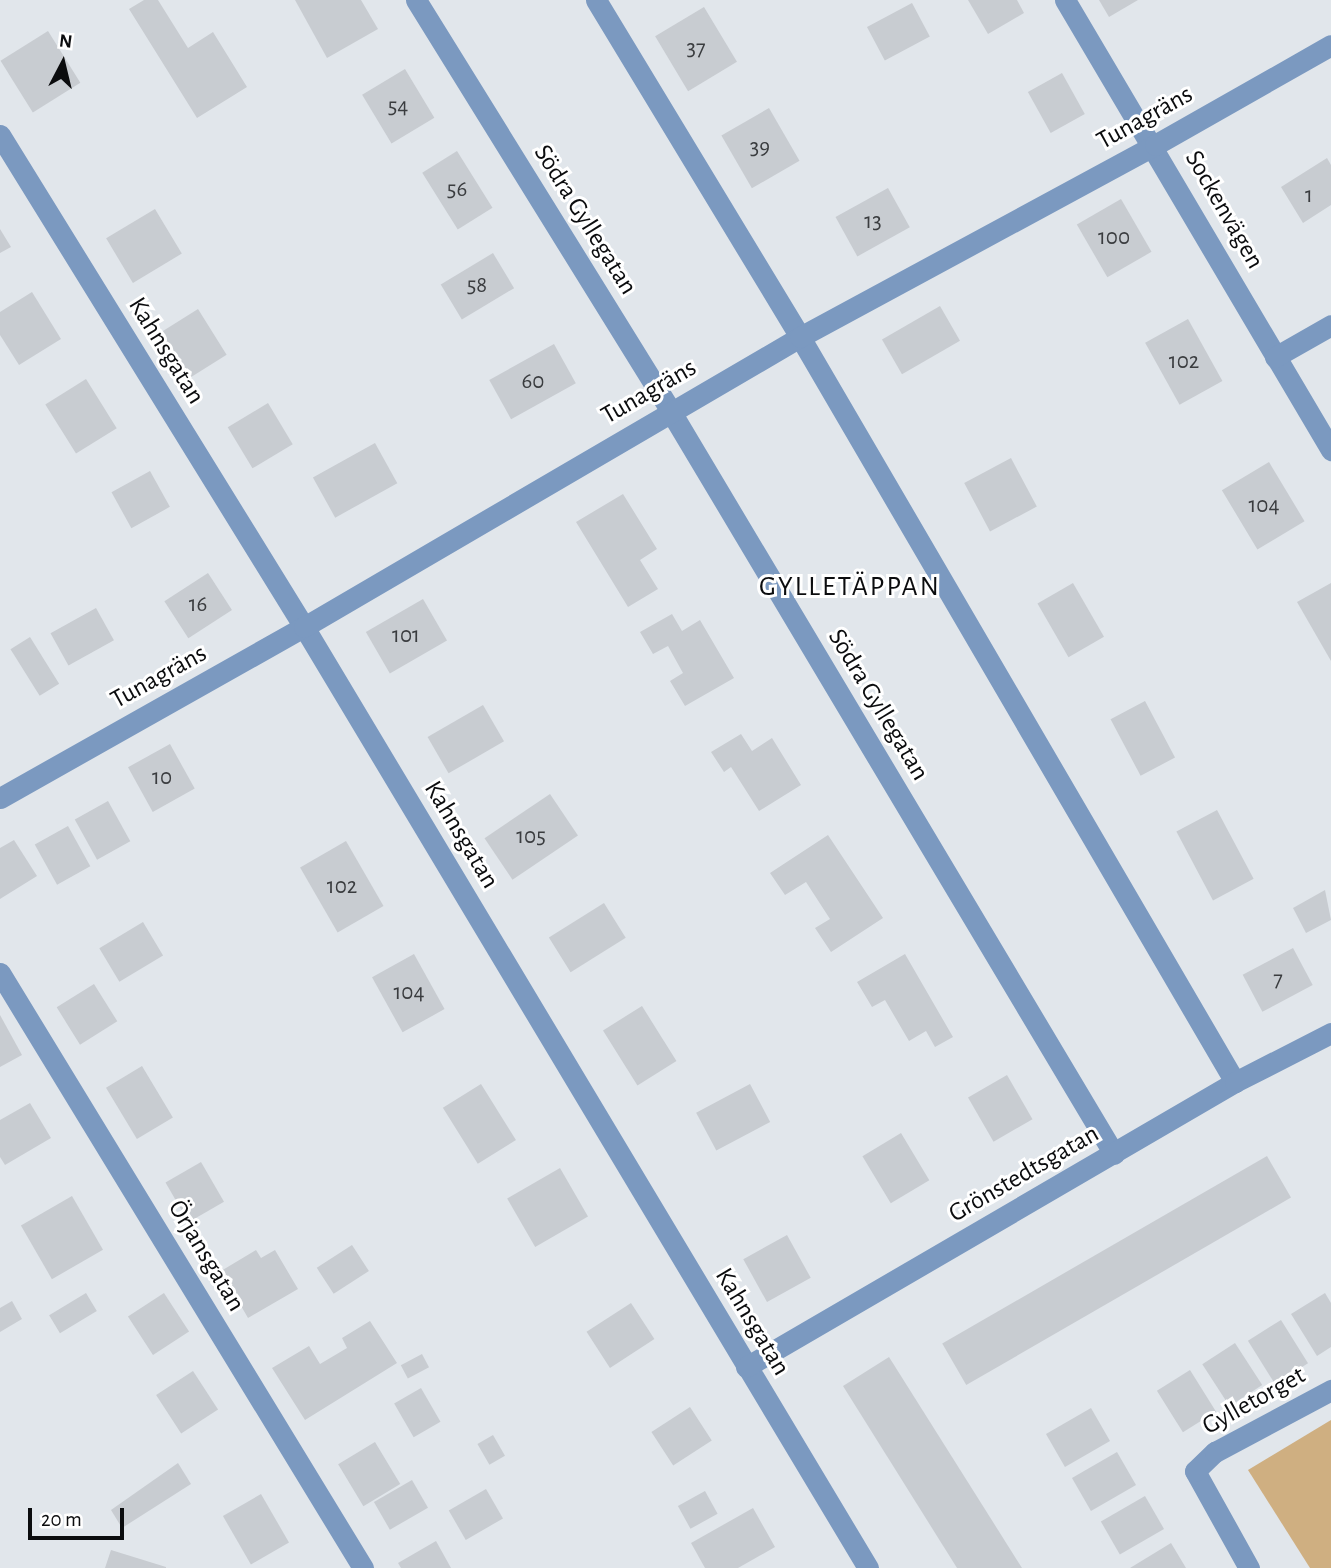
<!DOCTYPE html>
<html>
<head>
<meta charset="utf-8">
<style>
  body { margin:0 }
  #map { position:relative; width:1331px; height:1568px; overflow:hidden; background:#e1e6eb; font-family:"Alegreya Sans",sans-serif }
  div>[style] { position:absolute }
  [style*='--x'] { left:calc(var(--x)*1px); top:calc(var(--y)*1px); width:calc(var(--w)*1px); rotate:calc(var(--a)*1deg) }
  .green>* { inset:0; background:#cfaf81 }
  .building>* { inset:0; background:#c8ccd1; transform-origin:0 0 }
  .street>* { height:21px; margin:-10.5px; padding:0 10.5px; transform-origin:10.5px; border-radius:10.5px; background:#7b99c0 }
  span { translate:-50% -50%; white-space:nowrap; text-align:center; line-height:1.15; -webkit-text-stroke:6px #fff; paint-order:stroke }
  .number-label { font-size:23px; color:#3a3c3f }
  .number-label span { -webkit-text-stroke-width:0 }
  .street-label { font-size:26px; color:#0b0c0e }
  .neighbourhood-label { font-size:28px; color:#0b0c0e; letter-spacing:2px }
  .north { position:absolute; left:28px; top:28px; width:70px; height:70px; -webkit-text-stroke:5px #fff; paint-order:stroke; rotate:7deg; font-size:19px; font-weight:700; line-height:28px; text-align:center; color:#0b0c0e }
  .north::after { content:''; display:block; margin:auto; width:24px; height:32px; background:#0b0c0e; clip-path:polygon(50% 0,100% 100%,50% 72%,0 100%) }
  .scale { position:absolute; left:28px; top:1508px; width:96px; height:32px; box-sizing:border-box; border:4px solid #0b0c0e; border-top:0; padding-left:9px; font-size:21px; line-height:24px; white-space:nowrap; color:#0b0c0e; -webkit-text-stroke:5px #fff; paint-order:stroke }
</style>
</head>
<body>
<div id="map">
  <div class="green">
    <i style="clip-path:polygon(1331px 1420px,1331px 1568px,1310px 1568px,1248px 1470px)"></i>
  </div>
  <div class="building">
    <i style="clip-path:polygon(144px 0,158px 0,188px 48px,213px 32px,247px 87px,197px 118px,129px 9px)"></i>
    <i style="clip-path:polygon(295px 0,361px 0,378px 29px,327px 58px)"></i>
    <i style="clip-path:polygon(968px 0,1017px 0,1024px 13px,988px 34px)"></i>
    <i style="clip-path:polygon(1099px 0,1138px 0,1109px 17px)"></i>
    <i style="left:912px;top:3px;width:38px;height:51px;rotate:62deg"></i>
    <i style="left:704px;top:7px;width:64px;height:57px;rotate:59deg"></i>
    <i style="left:48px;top:31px;width:61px;height:56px;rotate:58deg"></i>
    <i style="left:405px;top:69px;width:57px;height:50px;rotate:59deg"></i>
    <i style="left:1062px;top:73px;width:47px;height:39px;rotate:61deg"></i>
    <i style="left:769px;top:108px;width:61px;height:55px;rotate:60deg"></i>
    <i style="left:457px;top:151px;width:67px;height:41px;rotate:58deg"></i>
    <i style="clip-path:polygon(1327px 158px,1331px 165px,1331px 205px,1303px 223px,1281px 187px)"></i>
    <i style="left:888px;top:188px;width:45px;height:60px;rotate:61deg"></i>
    <i style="left:1121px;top:199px;width:61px;height:51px;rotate:60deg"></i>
    <i style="left:155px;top:209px;width:52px;height:57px;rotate:59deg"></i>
    <i style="clip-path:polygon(0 229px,11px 247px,0 253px)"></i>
    <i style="left:493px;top:253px;width:41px;height:61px;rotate:59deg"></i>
    <i style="clip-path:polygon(32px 292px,61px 339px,19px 365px,0 335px,0 312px)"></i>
    <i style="left:940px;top:306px;width:40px;height:67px;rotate:60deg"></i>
    <i style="left:198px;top:309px;width:54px;height:46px;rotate:58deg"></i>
    <i style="left:1188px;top:319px;width:71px;height:49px;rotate:61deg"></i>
    <i style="left:554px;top:344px;width:45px;height:74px;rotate:61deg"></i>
    <i style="left:86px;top:379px;width:58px;height:48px;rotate:58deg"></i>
    <i style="left:268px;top:403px;width:48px;height:47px;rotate:59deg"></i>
    <i style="left:375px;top:443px;width:46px;height:71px;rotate:61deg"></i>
    <i style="left:1011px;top:458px;width:55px;height:53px;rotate:62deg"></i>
    <i style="left:1269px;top:462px;width:69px;height:55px;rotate:59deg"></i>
    <i style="left:150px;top:471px;width:41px;height:44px;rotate:61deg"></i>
    <i style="clip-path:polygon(623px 494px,657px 549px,640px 560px,658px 589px,628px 607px,576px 522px)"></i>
    <i style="left:208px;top:573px;width:44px;height:52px;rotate:57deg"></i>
    <i style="left:1073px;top:583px;width:62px;height:41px;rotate:60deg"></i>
    <i style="clip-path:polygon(1331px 583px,1331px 661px,1297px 602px)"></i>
    <i style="left:423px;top:599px;width:48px;height:66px;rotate:60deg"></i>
    <i style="left:96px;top:608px;width:37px;height:52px;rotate:61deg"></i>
    <i style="clip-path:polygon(672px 614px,682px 631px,700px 620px,734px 678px,685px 706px,670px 681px,683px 673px,668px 646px,653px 654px,640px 632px)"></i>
    <i style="left:30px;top:637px;width:55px;height:23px;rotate:58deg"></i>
    <i style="left:1145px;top:701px;width:64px;height:39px;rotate:62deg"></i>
    <i style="left:483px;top:705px;width:42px;height:64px;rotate:60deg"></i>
    <i style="clip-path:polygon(741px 734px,752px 751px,772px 738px,801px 785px,759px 811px,731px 767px,724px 772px,711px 752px)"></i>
    <i style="left:170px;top:744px;width:51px;height:48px;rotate:61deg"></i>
    <i style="left:550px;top:794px;width:50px;height:79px;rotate:56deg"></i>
    <i style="left:108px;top:801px;width:46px;height:38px;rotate:61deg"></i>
    <i style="left:1217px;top:810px;width:78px;height:46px;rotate:62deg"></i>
    <i style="left:68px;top:826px;width:46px;height:38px;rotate:61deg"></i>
    <i style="clip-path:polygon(828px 835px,883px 918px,831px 952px,815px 928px,830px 919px,806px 882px,785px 895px,770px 873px)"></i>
    <i style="clip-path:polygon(14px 840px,37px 876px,0 899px,0 848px)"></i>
    <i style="left:346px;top:841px;width:75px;height:53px;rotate:60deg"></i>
    <i style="clip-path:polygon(1325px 890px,1331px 920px,1306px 933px,1293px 908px)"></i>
    <i style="left:604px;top:903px;width:41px;height:65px;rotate:58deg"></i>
    <i style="left:143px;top:922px;width:39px;height:51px;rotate:59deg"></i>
    <i style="left:1293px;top:948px;width:42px;height:57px;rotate:62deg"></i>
    <i style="left:414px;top:954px;width:63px;height:48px;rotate:61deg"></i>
    <i style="clip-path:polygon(905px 954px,953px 1037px,935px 1047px,926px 1031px,909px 1041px,885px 1000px,872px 1007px,857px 982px)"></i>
    <i style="left:94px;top:984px;width:44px;height:44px;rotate:58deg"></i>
    <i style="left:642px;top:1006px;width:65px;height:46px;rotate:58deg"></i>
    <i style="clip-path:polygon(0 1015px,22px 1055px,0 1067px)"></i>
    <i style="left:142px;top:1066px;width:60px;height:42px;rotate:59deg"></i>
    <i style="left:1007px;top:1075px;width:51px;height:45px;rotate:60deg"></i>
    <i style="left:481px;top:1084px;width:66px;height:45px;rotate:58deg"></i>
    <i style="left:750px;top:1084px;width:43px;height:61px;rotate:62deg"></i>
    <i style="clip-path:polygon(30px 1103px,51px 1138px,5px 1165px,0 1157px,0 1120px)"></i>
    <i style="left:901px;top:1133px;width:55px;height:45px;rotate:59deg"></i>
    <i style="left:1267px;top:1156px;width:48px;height:375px;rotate:60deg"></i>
    <i style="left:201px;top:1162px;width:46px;height:41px;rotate:60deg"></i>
    <i style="left:560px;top:1168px;width:56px;height:61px;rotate:60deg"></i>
    <i style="left:72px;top:1196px;width:62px;height:59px;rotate:60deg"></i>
    <i style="left:787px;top:1235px;width:49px;height:50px;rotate:61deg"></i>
    <i style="left:352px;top:1245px;width:31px;height:42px;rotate:57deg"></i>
    <i style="clip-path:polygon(256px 1250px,261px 1258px,275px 1250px,298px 1289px,248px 1318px,221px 1271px)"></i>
    <i style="left:86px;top:1293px;width:21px;height:43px;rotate:59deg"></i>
    <i style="left:164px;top:1293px;width:46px;height:43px;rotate:57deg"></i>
    <i style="clip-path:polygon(1325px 1293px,1331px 1303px,1331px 1347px,1317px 1356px,1291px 1314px)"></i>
    <i style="clip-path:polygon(12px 1301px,22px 1319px,0 1332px,0 1308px)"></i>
    <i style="left:631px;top:1303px;width:43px;height:53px;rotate:57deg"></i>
    <i style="left:1281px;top:1320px;width:51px;height:39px;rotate:58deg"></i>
    <i style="clip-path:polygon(370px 1321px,397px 1363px,305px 1420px,272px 1368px,309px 1346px,320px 1364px,347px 1348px,342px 1338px)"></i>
    <i style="left:1235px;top:1343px;width:50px;height:39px;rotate:57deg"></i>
    <i style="left:422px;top:1354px;width:15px;height:24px;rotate:62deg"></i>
    <i style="clip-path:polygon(889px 1357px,1022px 1568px,957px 1568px,843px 1386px)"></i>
    <i style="left:1190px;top:1370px;width:49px;height:39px;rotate:58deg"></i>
    <i style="left:193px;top:1371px;width:46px;height:44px;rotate:57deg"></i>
    <i style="left:421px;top:1388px;width:39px;height:31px;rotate:60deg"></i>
    <i style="left:690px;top:1407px;width:40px;height:46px;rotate:57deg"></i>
    <i style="left:1091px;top:1408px;width:38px;height:52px;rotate:60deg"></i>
    <i style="left:493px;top:1435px;width:24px;height:18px;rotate:60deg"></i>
    <i style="left:375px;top:1442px;width:49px;height:43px;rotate:59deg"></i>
    <i style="left:1117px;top:1452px;width:38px;height:52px;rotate:60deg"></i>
    <i style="clip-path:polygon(178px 1463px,191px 1484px,122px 1528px,111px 1510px)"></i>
    <i style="left:412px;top:1480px;width:32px;height:44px;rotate:60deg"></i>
    <i style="left:486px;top:1489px;width:34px;height:43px;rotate:60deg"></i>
    <i style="left:705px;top:1491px;width:26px;height:31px;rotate:61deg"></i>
    <i style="left:261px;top:1494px;width:56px;height:44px;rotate:60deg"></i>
    <i style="left:1145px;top:1496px;width:38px;height:51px;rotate:60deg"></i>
    <i style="clip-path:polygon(753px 1508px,775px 1547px,738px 1568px,705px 1568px,691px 1543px)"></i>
    <i style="clip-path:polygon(436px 1541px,451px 1568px,401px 1568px,398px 1563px)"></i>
    <i style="clip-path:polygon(1171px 1543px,1186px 1568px,1130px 1568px)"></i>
    <i style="clip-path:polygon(111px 1550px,166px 1567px,166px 1568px,105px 1568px)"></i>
  </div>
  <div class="street">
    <i style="--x:416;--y:0;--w:485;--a:58.2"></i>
    <i style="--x:671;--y:412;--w:864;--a:59.16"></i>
    <i style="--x:596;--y:0;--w:394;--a:58.8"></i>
    <i style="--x:800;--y:337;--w:863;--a:59.72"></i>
    <i style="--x:1065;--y:0;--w:523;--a:59.41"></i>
    <i style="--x:0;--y:135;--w:578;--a:58.29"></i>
    <i style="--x:304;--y:627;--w:1097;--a:59.06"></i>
    <i style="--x:1275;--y:357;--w:64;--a:-29.7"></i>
    <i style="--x:0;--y:798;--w:349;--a:-29.4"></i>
    <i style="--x:304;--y:627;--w:575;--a:-30.31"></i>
    <i style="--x:800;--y:337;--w:404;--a:-28.4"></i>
    <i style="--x:1155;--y:145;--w:202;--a:-29.6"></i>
    <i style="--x:0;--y:973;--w:697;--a:58.61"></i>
    <i style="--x:746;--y:1367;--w:566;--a:-30.23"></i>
    <i style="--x:1235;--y:1082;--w:108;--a:-27"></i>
    <i style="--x:1249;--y:1568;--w:111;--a:-119.1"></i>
    <i style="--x:1195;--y:1471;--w:28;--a:-44"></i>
    <i style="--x:1215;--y:1452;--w:132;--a:-28.1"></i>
  </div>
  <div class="number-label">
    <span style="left:696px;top:49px">37</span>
    <span style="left:398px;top:107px">54</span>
    <span style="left:760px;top:148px">39</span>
    <span style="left:457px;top:190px">56</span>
    <span style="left:1309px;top:196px">1</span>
    <span style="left:873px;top:222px">13</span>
    <span style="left:1114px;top:238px">100</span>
    <span style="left:477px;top:286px">58</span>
    <span style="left:1184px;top:362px">102</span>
    <span style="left:533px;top:382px">60</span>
    <span style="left:1264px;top:506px">104</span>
    <span style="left:198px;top:605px">16</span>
    <span style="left:406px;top:636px">101</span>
    <span style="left:162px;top:778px">10</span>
    <span style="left:531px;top:837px">105</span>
    <span style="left:342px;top:887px">102</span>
    <span style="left:1278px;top:980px">7</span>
    <span style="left:409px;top:993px">104</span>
  </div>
  <div class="street-label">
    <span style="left:1145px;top:118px;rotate:-29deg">Tunagräns</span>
    <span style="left:1224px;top:210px;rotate:60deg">Sockenvägen</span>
    <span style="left:585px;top:220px;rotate:58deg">Södra Gyllegatan</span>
    <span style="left:166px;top:351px;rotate:58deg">Kahnsgatan</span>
    <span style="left:649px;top:392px;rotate:-30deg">Tunagräns</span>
    <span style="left:159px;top:677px;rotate:-29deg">Tunagräns</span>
    <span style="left:878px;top:705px;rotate:59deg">Södra Gyllegatan</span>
    <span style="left:461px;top:835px;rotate:59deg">Kahnsgatan</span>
    <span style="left:1024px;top:1174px;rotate:-30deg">Grönstedtsgatan</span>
    <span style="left:206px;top:1256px;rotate:59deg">Örjansgatan</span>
    <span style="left:752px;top:1322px;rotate:59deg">Kahnsgatan</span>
    <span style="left:1254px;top:1401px;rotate:-29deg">Gylletorget</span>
  </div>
  <div class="neighbourhood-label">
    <span style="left:850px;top:587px">GYLLETÄPPAN</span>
  </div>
  <div class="north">N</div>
  <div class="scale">20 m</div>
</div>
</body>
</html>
